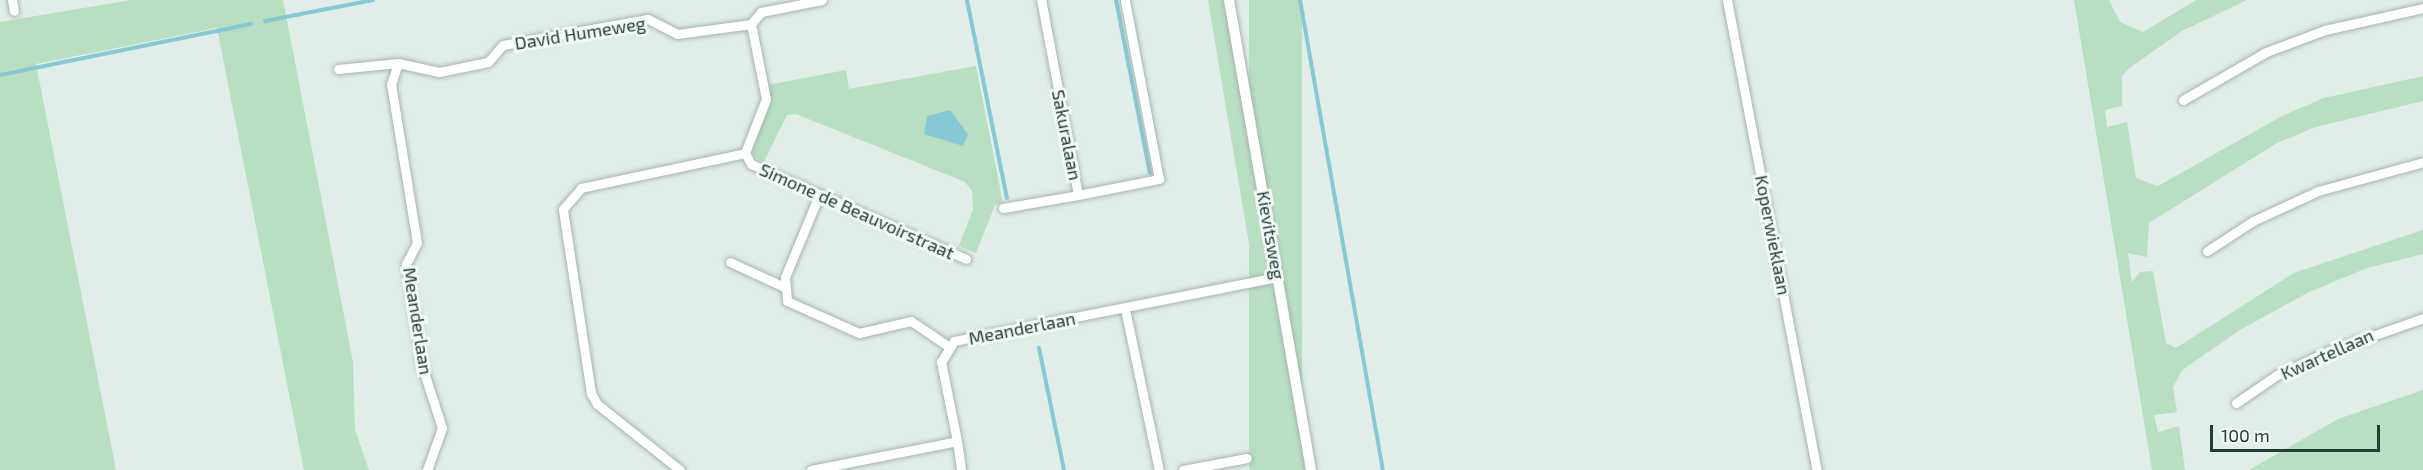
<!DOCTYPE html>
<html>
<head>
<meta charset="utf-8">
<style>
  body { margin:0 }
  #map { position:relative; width:2423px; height:470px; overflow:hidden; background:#e1ede8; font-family:"Exo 2",sans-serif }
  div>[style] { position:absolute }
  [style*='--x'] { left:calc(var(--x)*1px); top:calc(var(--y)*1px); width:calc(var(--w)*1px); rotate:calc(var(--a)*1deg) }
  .green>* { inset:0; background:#b9dfc3; transform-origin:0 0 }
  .water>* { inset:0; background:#86c9d5 }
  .stream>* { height:4px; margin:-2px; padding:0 2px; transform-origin:2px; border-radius:2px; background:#86c9d5 }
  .roads { filter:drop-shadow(0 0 2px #a3b5af) drop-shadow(0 0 2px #a3b5af) }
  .minor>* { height:9px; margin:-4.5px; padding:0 4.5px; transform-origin:4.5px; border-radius:4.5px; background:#fff }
  .tertiary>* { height:10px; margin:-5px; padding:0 5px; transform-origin:5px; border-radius:5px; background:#fff }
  span { translate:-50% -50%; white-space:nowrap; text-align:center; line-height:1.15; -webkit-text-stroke:6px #f2f9f6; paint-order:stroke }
  .street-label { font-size:18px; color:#203f37 }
  .scale { position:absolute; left:2210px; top:425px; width:170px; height:27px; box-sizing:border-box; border:3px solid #203f37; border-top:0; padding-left:8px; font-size:18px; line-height:21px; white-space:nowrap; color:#203f37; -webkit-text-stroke:4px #f2f9f6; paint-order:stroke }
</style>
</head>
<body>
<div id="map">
  <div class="green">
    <i style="clip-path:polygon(131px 0,283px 0,353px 362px,355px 430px,369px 470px,304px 470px,217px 28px,36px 64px,116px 470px,0 470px,0 22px)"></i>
    <i style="clip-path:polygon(1208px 0,1223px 0,1272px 270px,1254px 274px)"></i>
    <i style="left:1249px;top:0;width:53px;height:477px"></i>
    <i style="clip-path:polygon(2074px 0,2109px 0,2120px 22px,2143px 32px,2196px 0,2247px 0,2182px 31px,2128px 69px,2122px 77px,2122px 106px,2105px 110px,2107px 127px,2127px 122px,2136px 178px,2158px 186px,2282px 116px,2324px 98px,2423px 76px,2423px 101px,2316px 127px,2277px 143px,2149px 223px,2147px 257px,2128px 253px,2132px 282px,2140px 272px,2153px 271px,2166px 343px,2176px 348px,2294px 273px,2423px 230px,2423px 254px,2367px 268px,2309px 292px,2240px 330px,2182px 370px,2173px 387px,2177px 412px,2154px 415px,2158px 432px,2179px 426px,2185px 470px,2152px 470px)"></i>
    <i style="clip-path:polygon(976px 66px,1003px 203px,995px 205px,976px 253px,959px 246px,973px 209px,972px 191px,965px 182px,796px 114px,787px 115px,763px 164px,750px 151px,770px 106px,768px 85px,846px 70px,849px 89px)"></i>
    <i style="left:1274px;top:286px;width:187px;height:17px;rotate:80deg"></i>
    <i style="clip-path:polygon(2423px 390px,2423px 470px,2249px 470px,2338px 419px)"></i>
  </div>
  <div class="water">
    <i style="clip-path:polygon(950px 110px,968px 134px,963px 146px,924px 134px,927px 116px)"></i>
  </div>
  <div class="stream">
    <i style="--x:967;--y:0;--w:202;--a:78.6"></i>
    <i style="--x:1116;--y:0;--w:176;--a:78.9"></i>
    <i style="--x:1300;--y:0;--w:477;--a:80"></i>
    <i style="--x:265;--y:21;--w:110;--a:-11"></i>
    <i style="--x:0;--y:75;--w:256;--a:-11.5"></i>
    <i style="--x:1039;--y:348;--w:125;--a:78.4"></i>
  </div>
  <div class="roads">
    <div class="minor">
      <i style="--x:12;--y:0;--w:11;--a:80"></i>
      <i style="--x:1727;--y:0;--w:479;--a:79.2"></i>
      <i style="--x:751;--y:24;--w:76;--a:78.7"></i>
      <i style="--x:766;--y:99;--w:58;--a:111.3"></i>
      <i style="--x:745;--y:153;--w:13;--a:61"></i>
      <i style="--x:751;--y:164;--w:235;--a:23.8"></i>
      <i style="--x:398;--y:63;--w:22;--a:108"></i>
      <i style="--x:391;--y:84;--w:161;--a:80.7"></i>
      <i style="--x:417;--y:243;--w:24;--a:118"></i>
      <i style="--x:406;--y:264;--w:103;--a:81.1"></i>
      <i style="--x:422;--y:366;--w:65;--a:72.1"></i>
      <i style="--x:442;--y:428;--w:45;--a:109.7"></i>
      <i style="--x:338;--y:69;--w:60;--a:-5.7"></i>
      <i style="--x:398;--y:63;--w:42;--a:12.4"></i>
      <i style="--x:439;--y:72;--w:50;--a:-11.5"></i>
      <i style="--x:488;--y:62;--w:23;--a:-49"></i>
      <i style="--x:503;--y:45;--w:147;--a:-10.2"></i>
      <i style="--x:648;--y:19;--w:33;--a:27"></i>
      <i style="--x:677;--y:34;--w:75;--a:-7.7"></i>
      <i style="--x:751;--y:24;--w:16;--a:-50"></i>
      <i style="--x:761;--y:12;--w:62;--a:-11.1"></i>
      <i style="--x:2183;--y:100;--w:96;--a:-30"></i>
      <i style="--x:2266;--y:52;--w:63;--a:-20.4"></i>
      <i style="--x:2325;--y:30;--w:100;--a:-12.7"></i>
      <i style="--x:819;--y:195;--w:89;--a:112.5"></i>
      <i style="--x:785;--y:277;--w:24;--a:85"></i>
      <i style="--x:787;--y:301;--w:79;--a:24"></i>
      <i style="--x:859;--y:333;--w:53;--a:-13"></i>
      <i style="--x:911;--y:321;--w:45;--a:34"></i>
      <i style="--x:1078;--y:195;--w:83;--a:-11.2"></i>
      <i style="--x:1159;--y:179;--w:182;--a:-100.8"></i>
      <i style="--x:1003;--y:208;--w:76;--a:-9.8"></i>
      <i style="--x:1078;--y:195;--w:198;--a:-100.7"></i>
      <i style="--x:2207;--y:251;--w:55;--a:-33.1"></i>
      <i style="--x:2253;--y:221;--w:72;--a:-24.8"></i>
      <i style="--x:2318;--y:191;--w:109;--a:-15.4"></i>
      <i style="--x:730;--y:262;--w:57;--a:24.8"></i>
      <i style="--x:1125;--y:309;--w:165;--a:78.1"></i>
      <i style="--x:2236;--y:403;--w:50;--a:-34.3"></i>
      <i style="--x:2277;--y:375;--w:57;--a:-24.8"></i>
      <i style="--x:2329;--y:351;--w:100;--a:-19.3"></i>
      <i style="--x:957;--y:441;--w:29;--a:82"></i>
      <i style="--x:680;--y:470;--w:106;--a:-141.5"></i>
      <i style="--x:597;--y:404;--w:13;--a:-119"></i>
      <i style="--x:591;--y:393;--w:186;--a:-98.7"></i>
      <i style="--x:563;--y:209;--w:28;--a:-49"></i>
      <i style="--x:581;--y:188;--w:168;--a:-12"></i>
      <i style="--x:811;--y:470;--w:149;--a:-11.2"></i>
      <i style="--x:957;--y:441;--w:81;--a:-101.4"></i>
      <i style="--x:941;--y:362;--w:25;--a:-58"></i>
      <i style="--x:954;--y:341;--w:330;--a:-11.2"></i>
      <i style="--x:1183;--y:470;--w:65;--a:-10.6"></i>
    </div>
    <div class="tertiary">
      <i style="--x:1229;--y:0;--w:477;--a:80.1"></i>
    </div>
  </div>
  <div class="street-label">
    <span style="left:580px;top:33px;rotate:-9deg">David Humeweg</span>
    <span style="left:1067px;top:135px;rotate:79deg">Sakuralaan</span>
    <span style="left:857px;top:211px;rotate:24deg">Simone de Beauvoirstraat</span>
    <span style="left:1271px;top:235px;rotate:80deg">Kievitsweg</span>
    <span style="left:1773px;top:235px;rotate:79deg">Koperwieklaan</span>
    <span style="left:418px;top:321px;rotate:81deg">Meanderlaan</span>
    <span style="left:1022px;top:328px;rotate:-11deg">Meanderlaan</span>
    <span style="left:2327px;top:354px;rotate:-24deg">Kwartellaan</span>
  </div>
  <div class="scale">100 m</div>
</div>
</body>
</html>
